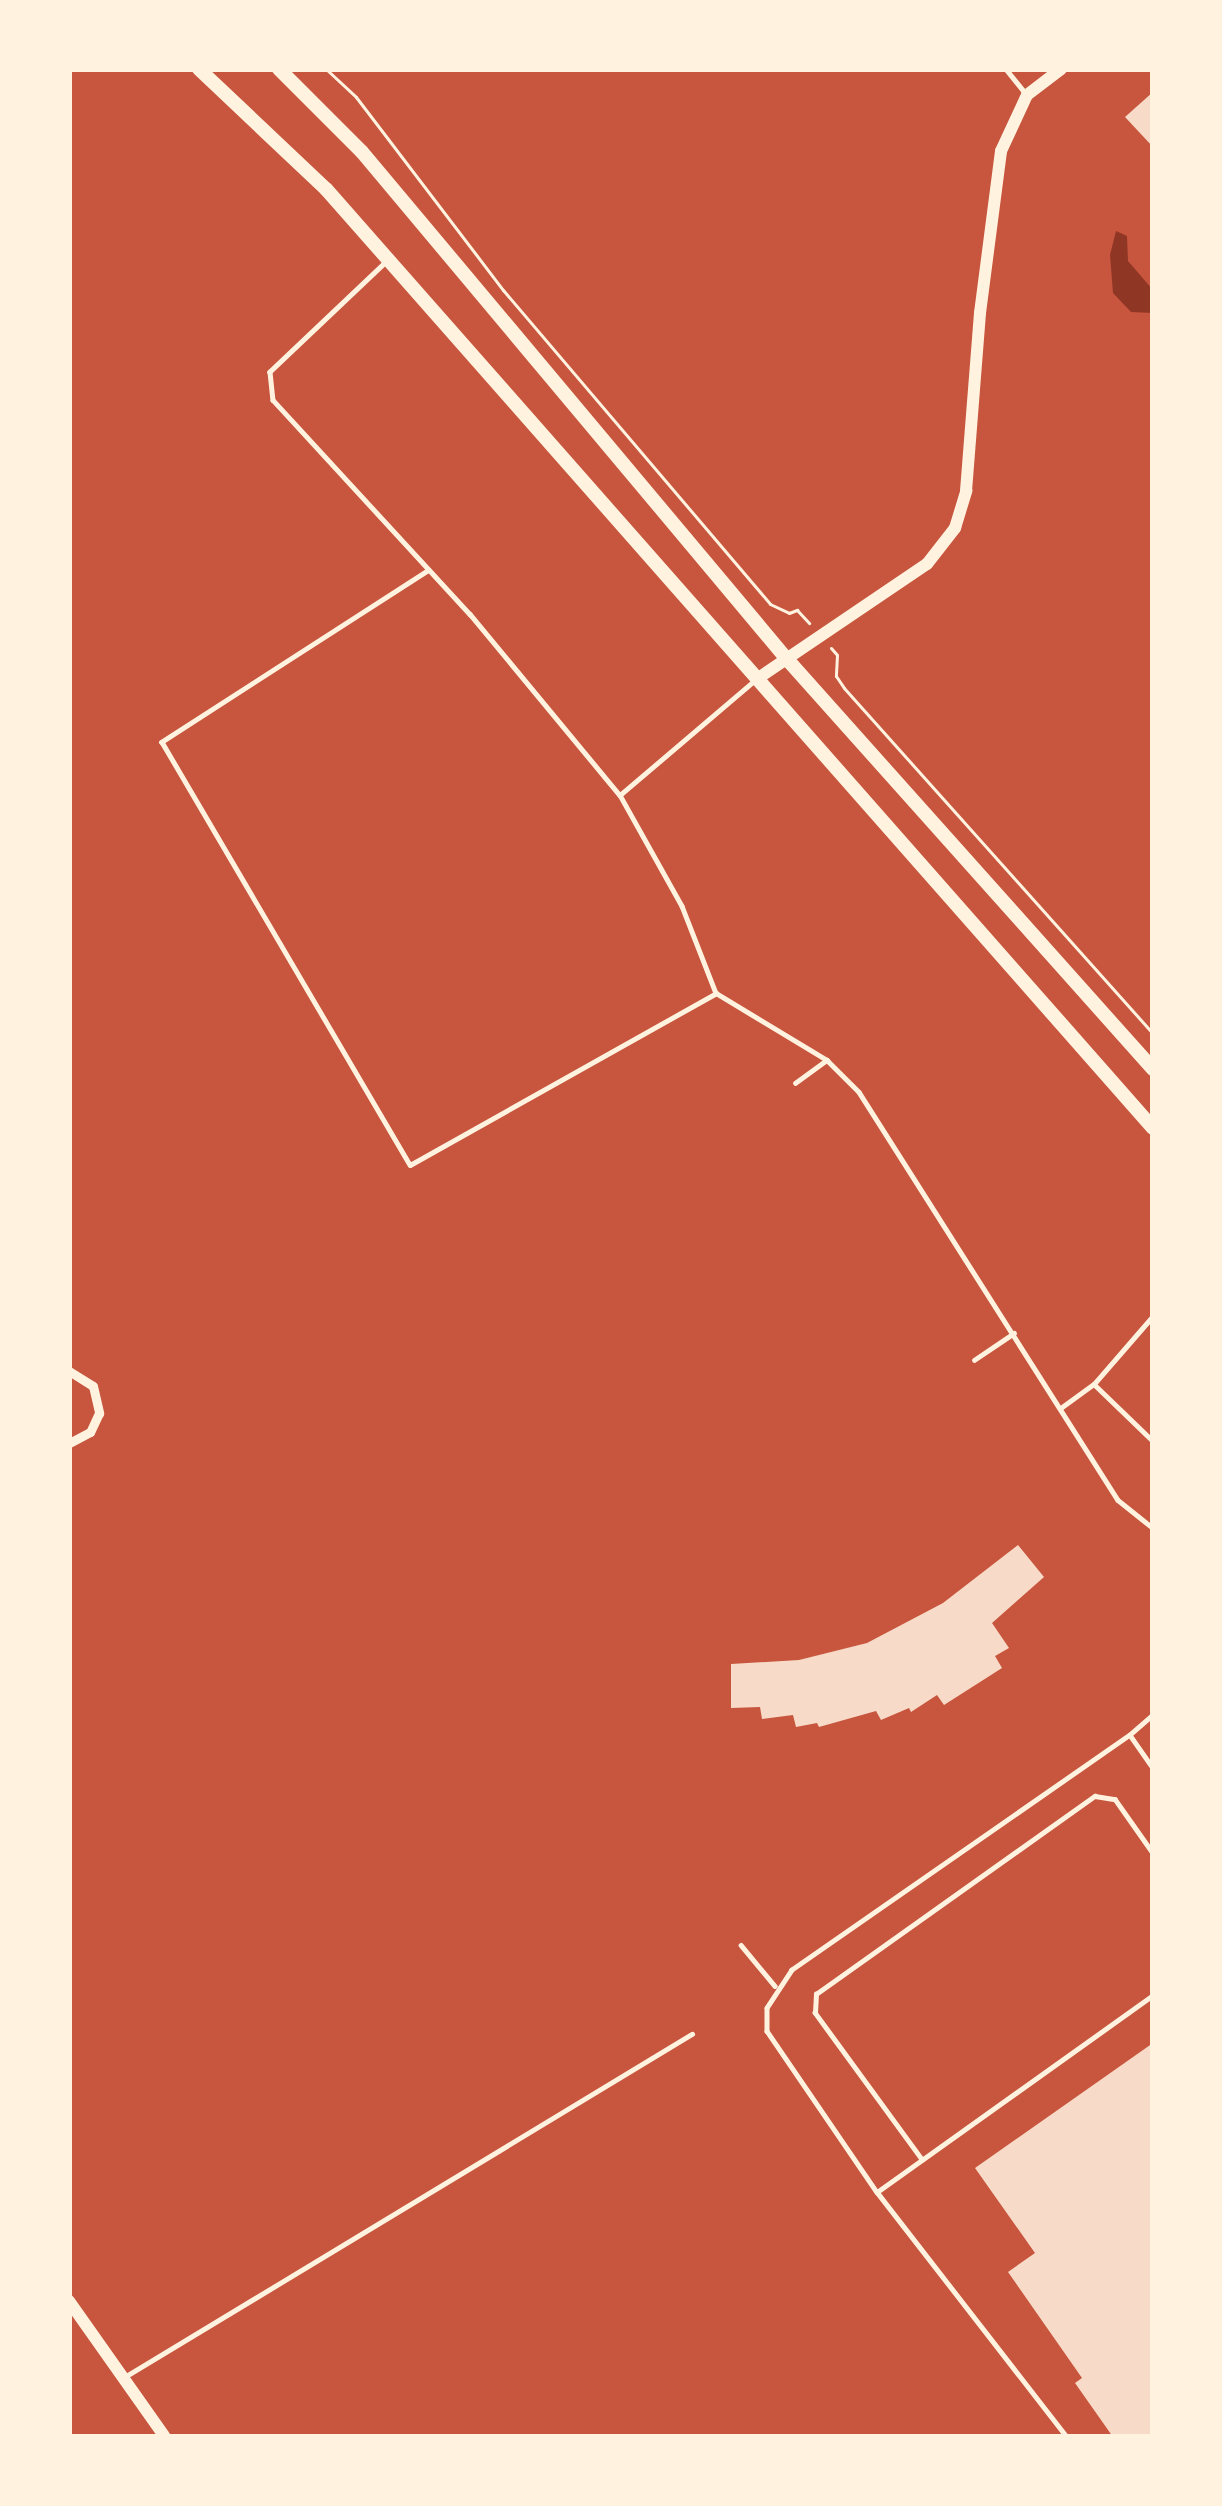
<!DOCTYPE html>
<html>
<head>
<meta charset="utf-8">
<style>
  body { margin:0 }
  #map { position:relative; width:1222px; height:2506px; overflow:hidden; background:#c8553d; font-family:Montserrat,sans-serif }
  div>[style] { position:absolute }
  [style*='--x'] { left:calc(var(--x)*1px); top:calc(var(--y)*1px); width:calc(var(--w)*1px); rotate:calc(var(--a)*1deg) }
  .water>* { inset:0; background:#8f3625 }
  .building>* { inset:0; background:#f7dbc8 }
  .path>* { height:3px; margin:-1.5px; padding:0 1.5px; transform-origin:1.5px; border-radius:1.5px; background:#fff3e0 }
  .service>* { height:4.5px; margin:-2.25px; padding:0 2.25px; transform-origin:2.25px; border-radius:2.25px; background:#fff3e0 }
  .minor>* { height:9px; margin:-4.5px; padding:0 4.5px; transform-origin:4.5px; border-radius:4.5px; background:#fff3e0 }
  .tertiary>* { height:12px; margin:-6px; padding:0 6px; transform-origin:6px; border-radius:6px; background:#fff3e0 }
  .secondary>* { height:14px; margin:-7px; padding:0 7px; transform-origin:7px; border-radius:7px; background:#fff3e0 }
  span { translate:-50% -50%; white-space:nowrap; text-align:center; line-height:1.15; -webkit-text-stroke:10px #fff3e0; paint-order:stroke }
  .frame { position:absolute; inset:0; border:72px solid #fff3e0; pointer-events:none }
</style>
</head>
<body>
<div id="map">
  <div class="water">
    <i style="clip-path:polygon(1116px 231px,1127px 236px,1128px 261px,1153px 290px,1153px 313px,1131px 312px,1113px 293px,1110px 255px)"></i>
  </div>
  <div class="building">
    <i style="clip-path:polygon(1153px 92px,1153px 147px,1125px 117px)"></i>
    <i style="clip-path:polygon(1018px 1545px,1044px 1577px,992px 1623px,1009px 1648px,995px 1656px,1002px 1668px,944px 1705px,937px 1695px,911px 1712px,909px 1708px,881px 1720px,876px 1711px,819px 1727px,817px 1723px,796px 1727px,793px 1715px,762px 1719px,760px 1707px,731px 1708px,731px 1664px,799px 1660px,867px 1643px,943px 1603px)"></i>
    <i style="clip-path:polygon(1153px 2043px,1153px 2437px,1113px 2437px,1075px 2383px,1082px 2378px,1008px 2272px,1035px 2253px,975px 2168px)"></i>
  </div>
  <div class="path">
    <i style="--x:326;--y:69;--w:41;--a:43"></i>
    <i style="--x:356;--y:97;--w:243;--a:52.7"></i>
    <i style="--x:503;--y:290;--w:412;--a:49.6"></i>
    <i style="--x:770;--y:604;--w:21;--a:25"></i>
    <i style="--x:789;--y:613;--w:9;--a:-21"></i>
    <i style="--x:797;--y:610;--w:18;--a:47"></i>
    <i style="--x:831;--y:648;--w:9;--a:49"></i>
    <i style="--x:837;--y:655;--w:21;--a:93"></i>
    <i style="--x:836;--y:676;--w:14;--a:56"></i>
    <i style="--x:844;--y:688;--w:463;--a:48.2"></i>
  </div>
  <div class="service">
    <i style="--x:1006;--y:69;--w:28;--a:51"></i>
    <i style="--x:388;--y:260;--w:163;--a:136.5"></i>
    <i style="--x:270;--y:372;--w:28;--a:84"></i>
    <i style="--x:273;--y:400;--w:291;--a:47.4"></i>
    <i style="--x:470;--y:614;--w:235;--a:50.4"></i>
    <i style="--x:620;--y:795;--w:127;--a:60.8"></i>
    <i style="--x:682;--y:906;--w:93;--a:68.7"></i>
    <i style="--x:716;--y:993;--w:130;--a:31.1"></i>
    <i style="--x:429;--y:570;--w:318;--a:147.2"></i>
    <i style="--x:162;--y:742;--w:490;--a:59.6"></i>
    <i style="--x:410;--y:1165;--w:351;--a:-29.3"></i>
    <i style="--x:620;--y:795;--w:175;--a:-40.4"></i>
    <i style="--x:795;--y:1083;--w:39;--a:-36"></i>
    <i style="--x:827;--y:1060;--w:45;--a:45"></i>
    <i style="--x:859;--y:1092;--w:483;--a:57.6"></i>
    <i style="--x:1118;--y:1500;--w:45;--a:38.7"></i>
    <i style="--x:974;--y:1360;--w:48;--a:-34"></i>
    <i style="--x:1094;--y:1384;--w:82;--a:44"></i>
    <i style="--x:1062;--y:1407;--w:39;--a:-36"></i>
    <i style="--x:1094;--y:1384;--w:90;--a:-49.1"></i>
    <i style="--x:1153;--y:1715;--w:30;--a:139"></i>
    <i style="--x:1130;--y:1735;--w:40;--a:55.1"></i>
    <i style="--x:1130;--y:1735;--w:412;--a:145.2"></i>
    <i style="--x:792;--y:1970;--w:45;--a:123.3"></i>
    <i style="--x:767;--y:2008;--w:23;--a:90"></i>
    <i style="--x:767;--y:2031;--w:195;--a:55.7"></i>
    <i style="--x:877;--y:2192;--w:339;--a:-35.5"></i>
    <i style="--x:741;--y:1945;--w:53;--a:50.3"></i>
    <i style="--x:922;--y:2160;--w:182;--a:-126.1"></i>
    <i style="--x:815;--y:2013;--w:19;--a:-87"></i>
    <i style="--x:816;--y:1994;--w:342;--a:-35.4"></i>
    <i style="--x:1095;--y:1796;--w:20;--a:9"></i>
    <i style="--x:1115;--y:1799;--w:66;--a:54.9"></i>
    <i style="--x:877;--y:2192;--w:310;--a:52.2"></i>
    <i style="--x:128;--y:2375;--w:659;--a:-31.16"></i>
  </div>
  <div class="minor">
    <i style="--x:69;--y:1371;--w:28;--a:32"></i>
    <i style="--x:93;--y:1386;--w:28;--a:77"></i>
    <i style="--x:99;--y:1413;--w:21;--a:115"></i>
    <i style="--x:90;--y:1432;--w:24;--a:152"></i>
  </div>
  <div class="tertiary">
    <i style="--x:757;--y:679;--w:205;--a:-34.1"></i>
    <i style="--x:927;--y:564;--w:46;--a:-52.1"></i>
    <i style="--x:955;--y:528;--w:39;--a:-73"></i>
    <i style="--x:966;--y:491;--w:179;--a:-85.5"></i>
    <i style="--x:980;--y:313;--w:163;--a:-82.6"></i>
    <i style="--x:1001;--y:151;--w:62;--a:-65.1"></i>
    <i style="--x:1027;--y:95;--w:43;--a:-37.4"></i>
    <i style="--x:69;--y:2301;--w:166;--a:54.8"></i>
  </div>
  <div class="secondary">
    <i style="--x:199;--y:69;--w:175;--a:43.4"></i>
    <i style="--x:326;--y:189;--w:1251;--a:48.63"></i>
    <i style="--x:279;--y:69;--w:117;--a:45"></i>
    <i style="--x:362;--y:152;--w:660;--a:50.04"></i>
    <i style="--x:786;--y:658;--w:551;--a:48.24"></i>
  </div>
  <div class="frame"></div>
</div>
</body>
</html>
